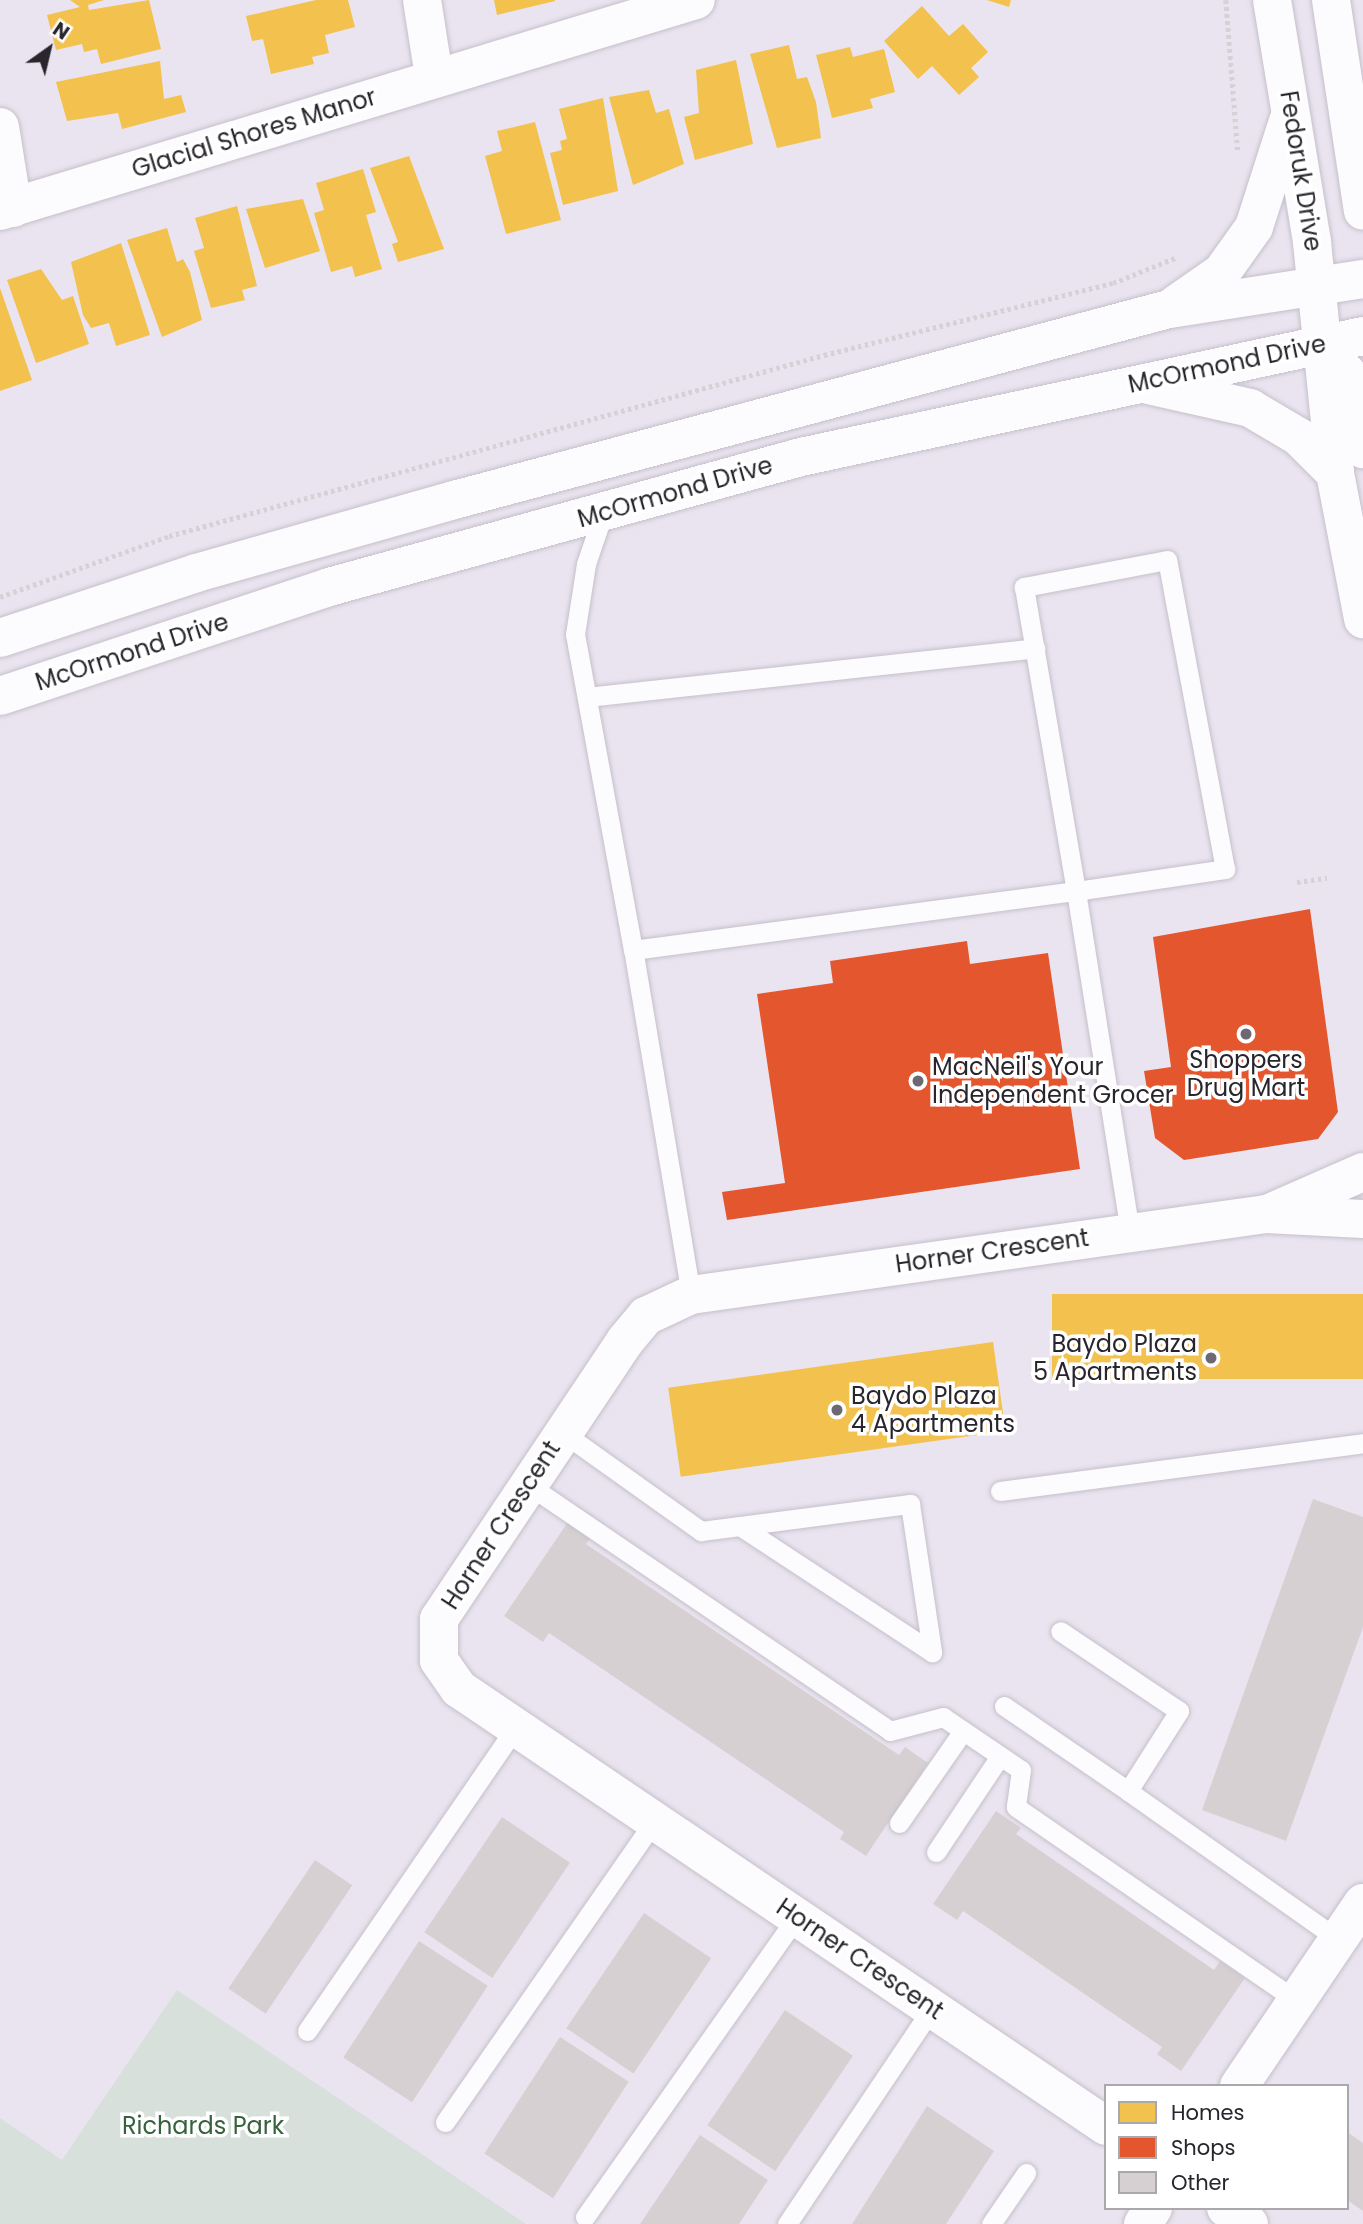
<!DOCTYPE html>
<html>
<head>
<meta charset="utf-8">
<style>
  body { margin:0 }
  #map { position:relative; width:1363px; height:2224px; overflow:hidden; background:#eae4f0; font-family:Poppins,sans-serif }
  div>[style] { position:absolute }
  [style*='--x'] { left:calc(var(--x)*1px); top:calc(var(--y)*1px); width:calc(var(--w)*1px); rotate:calc(var(--a)*1deg) }
  .green>* { inset:0; background:#d8e0db }
  .homes>* { inset:0; background:#f2c14e; transform-origin:0 0 }
  .shops>* { inset:0; background:#e4572e }
  .building>* { inset:0; background:#d7d0d3; transform-origin:0 0 }
  .path>* { height:4.5px; margin-top:-2.25px; transform-origin:0; background:repeating-linear-gradient(90deg,#d4d2d6 0 3.5px,transparent 0 7px) }
  .roads { filter:drop-shadow(0 0 2px #c5c0ca) drop-shadow(0 0 2px #c5c0ca) }
  .lane>* { height:19px; margin:-9.5px; padding:0 9.5px; transform-origin:9.5px; border-radius:9.5px; background:#fcfbfd }
  .street>* { height:38px; margin:-19px; padding:0 19px; transform-origin:19px; border-radius:19px; background:#fcfbfd }
  .secondary>* { height:38px; margin:-19px; padding:0 19px; transform-origin:19px; border-radius:19px; background:#fcfbfd }
  .dots>* { width:19px; height:19px; translate:-50% -50%; box-sizing:border-box; border:4px solid #fff; border-radius:50% }
  span { translate:-50% -50%; white-space:nowrap; text-align:center; line-height:1.15; -webkit-text-stroke:7px #fff; paint-order:stroke }
  .street-label { font-size:24px; color:#29252d }
  .poi-label { font-size:24px; color:#29252d }
  .left { translate:0 -50%; text-align:left }
  .right { translate:-100% -50%; text-align:right }
  .park-label { font-size:24px; color:#36623c }
  .legend { position:absolute; left:1104px; top:2084px; width:245px; height:126px; box-sizing:border-box; background:#fff; border:2px solid #a9a8ab; margin:0; padding:9px 12px; list-style:none; font-size:21px; color:#29252d }
  .legend li { display:flex; align-items:center; gap:14px; height:35px }
  .legend b { width:35px; border:2px solid #a9a8ab }
  .north { position:absolute; left:14px; top:14px; width:70px; height:70px; -webkit-text-stroke:5px #fff; paint-order:stroke; rotate:34deg; font-size:19px; font-weight:700; line-height:28px; text-align:center; color:#29252d }
  .north::after { content:''; display:block; margin:auto; width:24px; height:32px; background:#29252d; clip-path:polygon(50% 0,100% 100%,50% 72%,0 100%) }
</style>
</head>
<body>
<div id="map">
  <div class="green">
    <i style="clip-path:polygon(177px 1990px,526px 2224px,0 2224px,0 2118px,62px 2160px)"></i>
  </div>
  <div class="homes">
    <i style="clip-path:polygon(70px 0,104px 0,88px 5px,89px 10px,149px 0,161px 49px,101px 64px,97px 49px,84px 52px,82px 44px,56px 50px,47px 15px,80px 7px)"></i>
    <i style="clip-path:polygon(316px 0,348px 0,355px 27px,325px 35px,329px 53px,312px 57px,314px 64px,271px 74px,263px 39px,252px 41px,246px 16px)"></i>
    <i style="clip-path:polygon(494px 0,555px 0,555px 1px,497px 15px)"></i>
    <i style="clip-path:polygon(987px 0,1011px 0,1009px 7px)"></i>
    <i style="clip-path:polygon(922px 6px,949px 36px,963px 24px,988px 52px,971px 68px,979px 77px,959px 95px,932px 66px,918px 79px,884px 41px)"></i>
    <i style="clip-path:polygon(789px 45px,797px 79px,807px 77px,816px 102px,821px 138px,777px 148px,750px 54px)"></i>
    <i style="clip-path:polygon(850px 47px,853px 57px,884px 49px,895px 92px,870px 99px,873px 108px,832px 118px,816px 55px)"></i>
    <i style="clip-path:polygon(736px 60px,753px 144px,695px 160px,684px 117px,699px 113px,696px 70px)"></i>
    <i style="clip-path:polygon(160px 61px,164px 99px,181px 95px,186px 112px,122px 129px,118px 113px,67px 121px,56px 82px)"></i>
    <i style="clip-path:polygon(649px 90px,656px 113px,669px 109px,684px 164px,633px 185px,609px 97px)"></i>
    <i style="clip-path:polygon(603px 98px,618px 191px,563px 205px,550px 153px,562px 150px,560px 141px,567px 139px,559px 109px)"></i>
    <i style="clip-path:polygon(535px 122px,561px 220px,506px 234px,485px 156px,502px 151px,497px 131px)"></i>
    <i style="clip-path:polygon(409px 156px,444px 249px,398px 262px,392px 244px,398px 242px,370px 168px)"></i>
    <i style="clip-path:polygon(363px 169px,376px 212px,366px 215px,382px 269px,355px 277px,352px 266px,331px 272px,314px 213px,324px 210px,316px 183px)"></i>
    <i style="clip-path:polygon(303px 199px,320px 251px,265px 268px,246px 209px)"></i>
    <i style="clip-path:polygon(237px 206px,257px 286px,242px 290px,245px 300px,211px 308px,194px 251px,204px 248px,195px 218px)"></i>
    <i style="clip-path:polygon(167px 228px,177px 262px,183px 259px,190px 272px,202px 320px,162px 337px,127px 240px)"></i>
    <i style="clip-path:polygon(121px 243px,150px 335px,116px 346px,109px 323px,91px 328px,83px 315px,71px 262px)"></i>
    <i style="clip-path:polygon(41px 269px,62px 300px,73px 296px,89px 344px,36px 363px,7px 280px)"></i>
    <i style="clip-path:polygon(0 288px,32px 380px,0 391px)"></i>
    <i style="left:1363px;top:1294px;width:85px;height:311px;rotate:90deg"></i>
    <i style="left:993px;top:1342px;width:90px;height:328px;rotate:82deg"></i>
  </div>
  <div class="shops">
    <i style="clip-path:polygon(1310px 909px,1338px 1112px,1318px 1139px,1184px 1160px,1155px 1138px,1144px 1071px,1171px 1067px,1153px 937px)"></i>
    <i style="clip-path:polygon(967px 941px,970px 964px,1048px 953px,1080px 1169px,727px 1220px,722px 1192px,785px 1183px,757px 994px,833px 983px,830px 961px)"></i>
  </div>
  <div class="building">
    <i style="clip-path:polygon(1313px 1499px,1363px 1517px,1363px 1627px,1286px 1841px,1202px 1810px)"></i>
    <i style="clip-path:polygon(568px 1522px,591px 1537px,586px 1544px,899px 1755px,905px 1747px,928px 1763px,866px 1856px,840px 1839px,844px 1832px,549px 1633px,543px 1642px,504px 1616px)"></i>
    <i style="clip-path:polygon(996px 1811px,1021px 1828px,1016px 1834px,1214px 1970px,1220px 1961px,1245px 1978px,1181px 2071px,1157px 2054px,1162px 2047px,963px 1911px,957px 1920px,933px 1904px)"></i>
    <i style="left:502px;top:1817px;width:82px;height:139px;rotate:34deg"></i>
    <i style="left:315px;top:1860px;width:45px;height:155px;rotate:34deg"></i>
    <i style="left:644px;top:1913px;width:81px;height:139px;rotate:34deg"></i>
    <i style="left:419px;top:1941px;width:82px;height:139px;rotate:33deg"></i>
    <i style="left:785px;top:2010px;width:82px;height:139px;rotate:34deg"></i>
    <i style="left:560px;top:2037px;width:82px;height:139px;rotate:33deg"></i>
    <i style="clip-path:polygon(927px 2106px,994px 2151px,946px 2224px,852px 2224px)"></i>
    <i style="clip-path:polygon(1347px 2132px,1363px 2143px,1363px 2211px,1347px 2200px)"></i>
    <i style="clip-path:polygon(700px 2135px,768px 2180px,739px 2224px,640px 2224px)"></i>
  </div>
  <div class="path">
    <i style="--x:1226;--y:0;--w:154;--a:85.5"></i>
    <i style="--x:0;--y:597;--w:180;--a:-19.8"></i>
    <i style="--x:169;--y:536;--w:680;--a:-15.45"></i>
    <i style="--x:824;--y:355;--w:298;--a:-14"></i>
    <i style="--x:1113;--y:283;--w:67;--a:-22"></i>
    <i style="--x:1297;--y:882;--w:30;--a:-8"></i>
  </div>
  <div class="roads">
    <div class="lane">
      <i style="--x:604;--y:511;--w:56;--a:108.8"></i>
      <i style="--x:586;--y:564;--w:71;--a:98.9"></i>
      <i style="--x:575;--y:634;--w:321;--a:79.6"></i>
      <i style="--x:587;--y:697;--w:451;--a:-6.2"></i>
      <i style="--x:691;--y:1295;--w:350;--a:-99.5"></i>
      <i style="--x:633;--y:950;--w:447;--a:-7.6"></i>
      <i style="--x:1076;--y:891;--w:151;--a:-8.4"></i>
      <i style="--x:1225;--y:869;--w:314;--a:-100.6"></i>
      <i style="--x:1167;--y:560;--w:146;--a:169.3"></i>
      <i style="--x:1024;--y:587;--w:308;--a:80.3"></i>
      <i style="--x:1076;--y:891;--w:346;--a:81"></i>
      <i style="--x:562;--y:1432;--w:171;--a:35.5"></i>
      <i style="--x:701;--y:1531;--w:211;--a:-7.4"></i>
      <i style="--x:910;--y:1504;--w:150;--a:81.5"></i>
      <i style="--x:527;--y:1484;--w:439;--a:34.2"></i>
      <i style="--x:890;--y:1731;--w:55;--a:-14.8"></i>
      <i style="--x:943;--y:1717;--w:94;--a:34.2"></i>
      <i style="--x:1021;--y:1770;--w:37;--a:98"></i>
      <i style="--x:1016;--y:1807;--w:344;--a:34.6"></i>
      <i style="--x:1000;--y:1491;--w:366;--a:-7.5"></i>
      <i style="--x:740;--y:1526;--w:230;--a:33.3"></i>
      <i style="--x:1004;--y:1706;--w:150;--a:34.4"></i>
      <i style="--x:1128;--y:1791;--w:95;--a:-57.5"></i>
      <i style="--x:1179;--y:1711;--w:143;--a:-146.1"></i>
      <i style="--x:1128;--y:1791;--w:258;--a:35.2"></i>
      <i style="--x:899;--y:1823;--w:112;--a:-55.2"></i>
      <i style="--x:936;--y:1852;--w:115;--a:-56.3"></i>
      <i style="--x:307;--y:2031;--w:368;--a:-55.5"></i>
      <i style="--x:445;--y:2122;--w:366;--a:-55.2"></i>
      <i style="--x:585;--y:2217;--w:367;--a:-54.8"></i>
      <i style="--x:787;--y:2224;--w:260;--a:-56.1"></i>
      <i style="--x:991;--y:2224;--w:62;--a:-55.5"></i>
    </div>
    <div class="street">
      <i style="--x:422;--y:0;--w:78;--a:81.1"></i>
      <i style="--x:0;--y:127;--w:82;--a:80.9"></i>
      <i style="--x:0;--y:211;--w:727;--a:-16.87"></i>
      <i style="--x:1274;--y:1211;--w:97;--a:-23.7"></i>
      <i style="--x:1106;--y:2126;--w:781;--a:-145.96"></i>
      <i style="--x:459;--y:1689;--w:35;--a:-125"></i>
      <i style="--x:439;--y:1660;--w:41;--a:-90"></i>
      <i style="--x:439;--y:1619;--w:334;--a:-56.2"></i>
      <i style="--x:625;--y:1341;--w:33;--a:-50"></i>
      <i style="--x:646;--y:1316;--w:50;--a:-25"></i>
      <i style="--x:691;--y:1295;--w:581;--a:-8.02"></i>
      <i style="--x:1266;--y:1214;--w:97;--a:3"></i>
      <i style="--x:1226;--y:2208;--w:28;--a:35"></i>
    </div>
    <div class="secondary">
      <i style="--x:1272;--y:0;--w:245;--a:80.6"></i>
      <i style="--x:1312;--y:242;--w:232;--a:84.3"></i>
      <i style="--x:1335;--y:473;--w:149;--a:79.1"></i>
      <i style="--x:1331;--y:0;--w:213;--a:81.4"></i>
      <i style="--x:1176;--y:304;--w:56;--a:-34.8"></i>
      <i style="--x:1222;--y:272;--w:55;--a:-54.6"></i>
      <i style="--x:1254;--y:227;--w:111;--a:-72.2"></i>
      <i style="--x:1347;--y:373;--w:78;--a:78.1"></i>
      <i style="--x:1148;--y:385;--w:105;--a:12.7"></i>
      <i style="--x:1250;--y:408;--w:57;--a:30.6"></i>
      <i style="--x:1299;--y:437;--w:51;--a:45"></i>
      <i style="--x:0;--y:638;--w:206;--a:-18.3"></i>
      <i style="--x:196;--y:573;--w:268;--a:-15.8"></i>
      <i style="--x:454;--y:500;--w:740;--a:-14.96"></i>
      <i style="--x:1169;--y:309;--w:196;--a:-8.8"></i>
      <i style="--x:0;--y:696;--w:347;--a:-18.3"></i>
      <i style="--x:329;--y:587;--w:490;--a:-15.4"></i>
      <i style="--x:801;--y:457;--w:575;--a:-12.15"></i>
      <i style="--x:1239;--y:2086;--w:221;--a:-55.9"></i>
      <i style="--x:1143;--y:2224;--w:19;--a:-58"></i>
    </div>
  </div>
  <div class="dots">
    <i style="left:1246px;top:1034px;background:#6d6871"></i>
    <i style="left:918px;top:1081px;background:#6d6871"></i>
    <i style="left:1211px;top:1358px;background:#6d6871"></i>
    <i style="left:837px;top:1410px;background:#6d6871"></i>
  </div>
  <div class="street-label">
    <span style="left:254px;top:133px;rotate:-17deg">Glacial Shores Manor</span>
    <span style="left:1301px;top:171px;rotate:81deg">Fedoruk Drive</span>
    <span style="left:1227px;top:364px;rotate:-12deg">McOrmond Drive</span>
    <span style="left:675px;top:492px;rotate:-16deg">McOrmond Drive</span>
    <span style="left:132px;top:652px;rotate:-18deg">McOrmond Drive</span>
    <span style="left:992px;top:1251px;rotate:-8deg">Horner Crescent</span>
    <span style="left:501px;top:1525px;rotate:-57deg">Horner Crescent</span>
    <span style="left:860px;top:1959px;rotate:34deg">Horner Crescent</span>
  </div>
  <div class="poi-label">
    <span style="left:1246px;top:1074px">Shoppers<br>Drug Mart</span>
    <span class="left" style="left:932px;top:1081px">MacNeil's Your<br>Independent Grocer</span>
    <span class="right" style="left:1197px;top:1358px">Baydo Plaza<br>5 Apartments</span>
    <span class="left" style="left:851px;top:1410px">Baydo Plaza<br>4 Apartments</span>
  </div>
  <div class="park-label">
    <span style="left:203px;top:2126px">Richards Park</span>
  </div>
  <ul class="legend">
  <li><b style="height:19px;background:#f2c14e"></b>Homes</li>
  <li><b style="height:19px;background:#e4572e"></b>Shops</li>
  <li><b style="height:19px;background:#d7d0d3"></b>Other</li>
  </ul>
  <div class="north">N</div>
</div>
</body>
</html>
